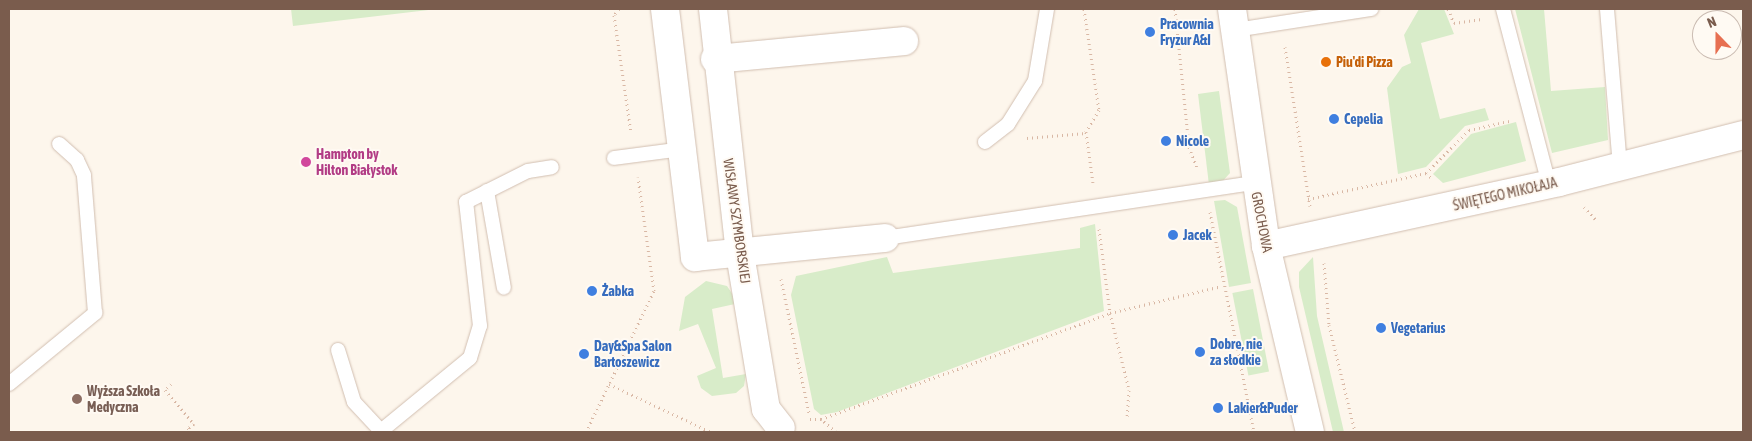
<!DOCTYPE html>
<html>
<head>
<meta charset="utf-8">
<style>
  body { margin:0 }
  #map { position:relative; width:1752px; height:441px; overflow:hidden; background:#fdf6ec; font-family:"Asap Condensed",sans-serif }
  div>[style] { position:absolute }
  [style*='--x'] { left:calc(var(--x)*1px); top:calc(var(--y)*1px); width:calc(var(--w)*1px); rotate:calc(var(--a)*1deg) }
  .green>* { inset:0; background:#d8ecc9; transform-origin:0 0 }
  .path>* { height:3px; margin-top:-1.5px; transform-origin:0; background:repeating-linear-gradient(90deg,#d9b8a5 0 1px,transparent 0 5px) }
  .roads { filter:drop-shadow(0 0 1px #d1beb0) drop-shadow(0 0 1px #d1beb0) }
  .service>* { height:14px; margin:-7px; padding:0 7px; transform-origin:7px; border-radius:7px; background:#fff }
  .minor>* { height:28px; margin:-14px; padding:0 14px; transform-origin:14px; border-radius:14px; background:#fff }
  .tertiary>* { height:28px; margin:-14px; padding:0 14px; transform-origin:14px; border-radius:14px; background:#fff }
  .dots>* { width:14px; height:14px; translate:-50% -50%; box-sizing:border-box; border:2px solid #fffaf3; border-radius:50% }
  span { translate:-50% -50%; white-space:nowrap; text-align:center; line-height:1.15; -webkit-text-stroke:4px #fffaf3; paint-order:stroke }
  .shop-label { font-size:14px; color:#366cbe; font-weight:700 }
  .left { translate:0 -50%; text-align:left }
  .food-label { font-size:14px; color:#c56008; font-weight:700 }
  .hotel-label { font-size:14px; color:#b23c85; font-weight:700 }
  .street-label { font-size:14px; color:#7a5c4d }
  .education-label { font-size:14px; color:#785e54; font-weight:700 }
  .frame { position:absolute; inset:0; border:10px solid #7a5c4d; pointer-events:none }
  .north { position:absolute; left:1692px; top:10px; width:50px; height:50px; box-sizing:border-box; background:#fffaf3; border:1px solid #cabbb1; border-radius:50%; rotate:338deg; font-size:14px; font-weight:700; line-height:20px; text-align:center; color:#7a5c4d }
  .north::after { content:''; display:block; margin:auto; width:18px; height:22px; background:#e76f51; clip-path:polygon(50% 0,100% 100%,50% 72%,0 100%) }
</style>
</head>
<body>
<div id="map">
  <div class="green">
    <i style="clip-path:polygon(291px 9px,437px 9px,293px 26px)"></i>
    <i style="clip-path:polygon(1419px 9px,1444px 9px,1454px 34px,1421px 43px,1440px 119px,1485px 108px,1489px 120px,1465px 126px,1426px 167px,1398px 174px,1387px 88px,1402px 67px,1411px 63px,1404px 35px)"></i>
    <i style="clip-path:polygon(1515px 9px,1544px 9px,1551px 91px,1605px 87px,1608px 140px,1552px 153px)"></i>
    <i style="clip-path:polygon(1219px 91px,1230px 173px,1221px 183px,1209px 185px,1198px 94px)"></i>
    <i style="clip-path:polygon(1516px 122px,1526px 161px,1443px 183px,1433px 174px,1471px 134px)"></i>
    <i style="clip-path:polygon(1225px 200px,1237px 207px,1251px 283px,1229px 287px,1214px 201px)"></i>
    <i style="clip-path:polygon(1095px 224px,1104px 311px,837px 412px,821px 415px,814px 409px,791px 295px,796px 276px,887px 257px,893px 273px,1080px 248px,1080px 228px)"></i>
    <i style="clip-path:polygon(1313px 257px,1317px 316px,1344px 432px,1333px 432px,1299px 287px,1299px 272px)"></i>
    <i style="clip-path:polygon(706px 281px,727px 286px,733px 295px,735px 304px,712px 309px,723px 378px,746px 374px,744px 386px,736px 393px,712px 396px,701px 388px,697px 376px,716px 368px,698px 324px,679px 331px,685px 297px)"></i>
    <i style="left:1253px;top:289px;width:84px;height:21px;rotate:79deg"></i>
  </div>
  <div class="path">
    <i style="--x:619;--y:9;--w:8;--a:130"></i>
    <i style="--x:614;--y:15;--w:119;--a:81.8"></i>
    <i style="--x:1084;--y:9;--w:102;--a:81.6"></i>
    <i style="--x:1099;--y:110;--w:26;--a:121"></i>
    <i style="--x:1086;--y:132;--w:51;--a:82.2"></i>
    <i style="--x:1175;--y:9;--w:139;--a:84.2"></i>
    <i style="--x:1189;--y:147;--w:22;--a:69"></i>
    <i style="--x:1448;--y:9;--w:15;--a:67"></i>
    <i style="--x:1454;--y:23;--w:28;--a:-8"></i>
    <i style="--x:1285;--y:47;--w:161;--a:81.1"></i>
    <i style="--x:1027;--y:138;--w:59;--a:-4.8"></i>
    <i style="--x:1426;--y:173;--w:9;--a:41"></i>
    <i style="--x:1308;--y:199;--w:121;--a:-12.4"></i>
    <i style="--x:1426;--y:173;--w:61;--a:-45"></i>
    <i style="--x:1469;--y:130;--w:41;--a:-12.7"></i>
    <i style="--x:1584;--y:207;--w:19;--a:47"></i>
    <i style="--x:1210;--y:212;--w:224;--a:78.7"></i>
    <i style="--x:1099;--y:229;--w:85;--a:82.5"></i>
    <i style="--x:1110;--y:313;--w:79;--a:76.1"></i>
    <i style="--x:1129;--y:390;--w:27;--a:94"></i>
    <i style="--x:1324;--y:263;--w:62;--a:85.4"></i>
    <i style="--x:1329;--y:325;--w:110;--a:76.3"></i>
    <i style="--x:781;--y:279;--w:137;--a:78.2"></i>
    <i style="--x:171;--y:384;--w:8;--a:135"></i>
    <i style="--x:165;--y:390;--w:45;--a:49.5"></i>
    <i style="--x:194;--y:424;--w:7;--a:146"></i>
    <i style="--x:188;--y:428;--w:5;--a:53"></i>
    <i style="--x:609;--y:384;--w:113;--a:25.2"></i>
    <i style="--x:810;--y:419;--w:11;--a:0"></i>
    <i style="--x:586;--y:432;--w:157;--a:-64.3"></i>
    <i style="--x:654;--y:291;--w:115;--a:-98"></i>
    <i style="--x:836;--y:432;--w:20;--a:-139"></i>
    <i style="--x:821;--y:419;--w:308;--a:-20.1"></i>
    <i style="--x:1110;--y:313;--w:115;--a:-13.6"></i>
  </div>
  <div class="roads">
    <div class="service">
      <i style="--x:1503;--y:9;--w:181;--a:75.3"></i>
      <i style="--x:1607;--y:9;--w:159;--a:85.3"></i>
      <i style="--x:1235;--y:30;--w:138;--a:-8.8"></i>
      <i style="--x:985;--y:142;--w:29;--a:-38"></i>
      <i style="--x:1008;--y:124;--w:51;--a:-57.9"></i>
      <i style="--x:1035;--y:81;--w:73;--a:-80.5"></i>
      <i style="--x:614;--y:158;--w:69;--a:-7.5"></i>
      <i style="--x:487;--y:191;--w:98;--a:80.1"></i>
      <i style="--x:885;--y:238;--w:373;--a:-8.5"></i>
      <i style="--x:338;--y:350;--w:54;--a:72.9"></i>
      <i style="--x:354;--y:402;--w:40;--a:47"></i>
      <i style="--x:381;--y:431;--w:115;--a:-39.4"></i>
      <i style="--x:470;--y:358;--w:34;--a:-73"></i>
      <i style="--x:480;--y:326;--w:125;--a:-96.4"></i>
      <i style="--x:466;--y:202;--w:69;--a:-26.6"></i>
      <i style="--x:528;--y:171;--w:24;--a:-9"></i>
      <i style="--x:9;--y:384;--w:112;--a:-39.5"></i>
      <i style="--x:95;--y:313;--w:138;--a:-94.6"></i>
      <i style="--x:84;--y:175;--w:17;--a:-115"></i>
      <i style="--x:77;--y:160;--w:24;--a:-138"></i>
    </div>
    <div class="minor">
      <i style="--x:665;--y:9;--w:250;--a:83.1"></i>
      <i style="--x:695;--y:257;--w:191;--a:-5.7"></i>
      <i style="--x:713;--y:9;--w:246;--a:83.7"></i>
      <i style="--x:740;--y:254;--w:157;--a:80.5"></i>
      <i style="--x:766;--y:409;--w:24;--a:52"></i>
      <i style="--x:715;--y:59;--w:190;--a:-5.4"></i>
      <i style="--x:1266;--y:246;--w:300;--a:-12.3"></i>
      <i style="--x:1559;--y:182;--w:190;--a:-14.3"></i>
    </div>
    <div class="tertiary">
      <i style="--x:1232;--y:9;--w:239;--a:81.8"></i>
      <i style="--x:1266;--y:246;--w:191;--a:76.7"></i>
    </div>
  </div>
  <div class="dots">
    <i style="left:1150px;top:32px;background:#3f7fe0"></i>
    <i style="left:1326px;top:62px;background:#e8710a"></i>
    <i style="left:1334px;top:119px;background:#3f7fe0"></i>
    <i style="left:1166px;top:141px;background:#3f7fe0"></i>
    <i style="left:306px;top:162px;background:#d1479c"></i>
    <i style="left:1173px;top:235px;background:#3f7fe0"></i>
    <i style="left:592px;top:291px;background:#3f7fe0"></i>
    <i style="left:1381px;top:328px;background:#3f7fe0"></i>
    <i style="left:1200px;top:352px;background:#3f7fe0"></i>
    <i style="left:584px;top:354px;background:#3f7fe0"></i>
    <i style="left:77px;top:399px;background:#8d6e63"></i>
    <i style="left:1218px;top:408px;background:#3f7fe0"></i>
  </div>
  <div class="shop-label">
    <span class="left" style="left:1160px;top:32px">Pracownia<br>Fryzur A&amp;I</span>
    <span class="left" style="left:1344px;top:119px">Cepelia</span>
    <span class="left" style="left:1176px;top:141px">Nicole</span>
    <span class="left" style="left:1183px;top:235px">Jacek</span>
    <span class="left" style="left:602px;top:291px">Żabka</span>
    <span class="left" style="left:1391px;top:328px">Vegetarius</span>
    <span class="left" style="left:1210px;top:352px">Dobre, nie<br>za słodkie</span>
    <span class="left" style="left:594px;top:354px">Day&amp;Spa Salon<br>Bartoszewicz</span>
    <span class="left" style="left:1228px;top:408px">Lakier&amp;Puder</span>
  </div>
  <div class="food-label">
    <span class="left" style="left:1336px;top:62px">Piu'di Pizza</span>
  </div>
  <div class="hotel-label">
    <span class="left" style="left:316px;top:162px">Hampton by<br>Hilton Białystok</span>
  </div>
  <div class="street-label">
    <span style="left:1505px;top:194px;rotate:-13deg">ŚWIĘTEGO MIKOŁAJA</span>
    <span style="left:737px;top:221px;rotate:82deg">WISŁAWY SZYMBORSKIEJ</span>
    <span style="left:1262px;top:222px;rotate:79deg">GROCHOWA</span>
  </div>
  <div class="education-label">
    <span class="left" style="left:87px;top:399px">Wyższa Szkoła<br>Medyczna</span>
  </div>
  <div class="frame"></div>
  <div class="north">N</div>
</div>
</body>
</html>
